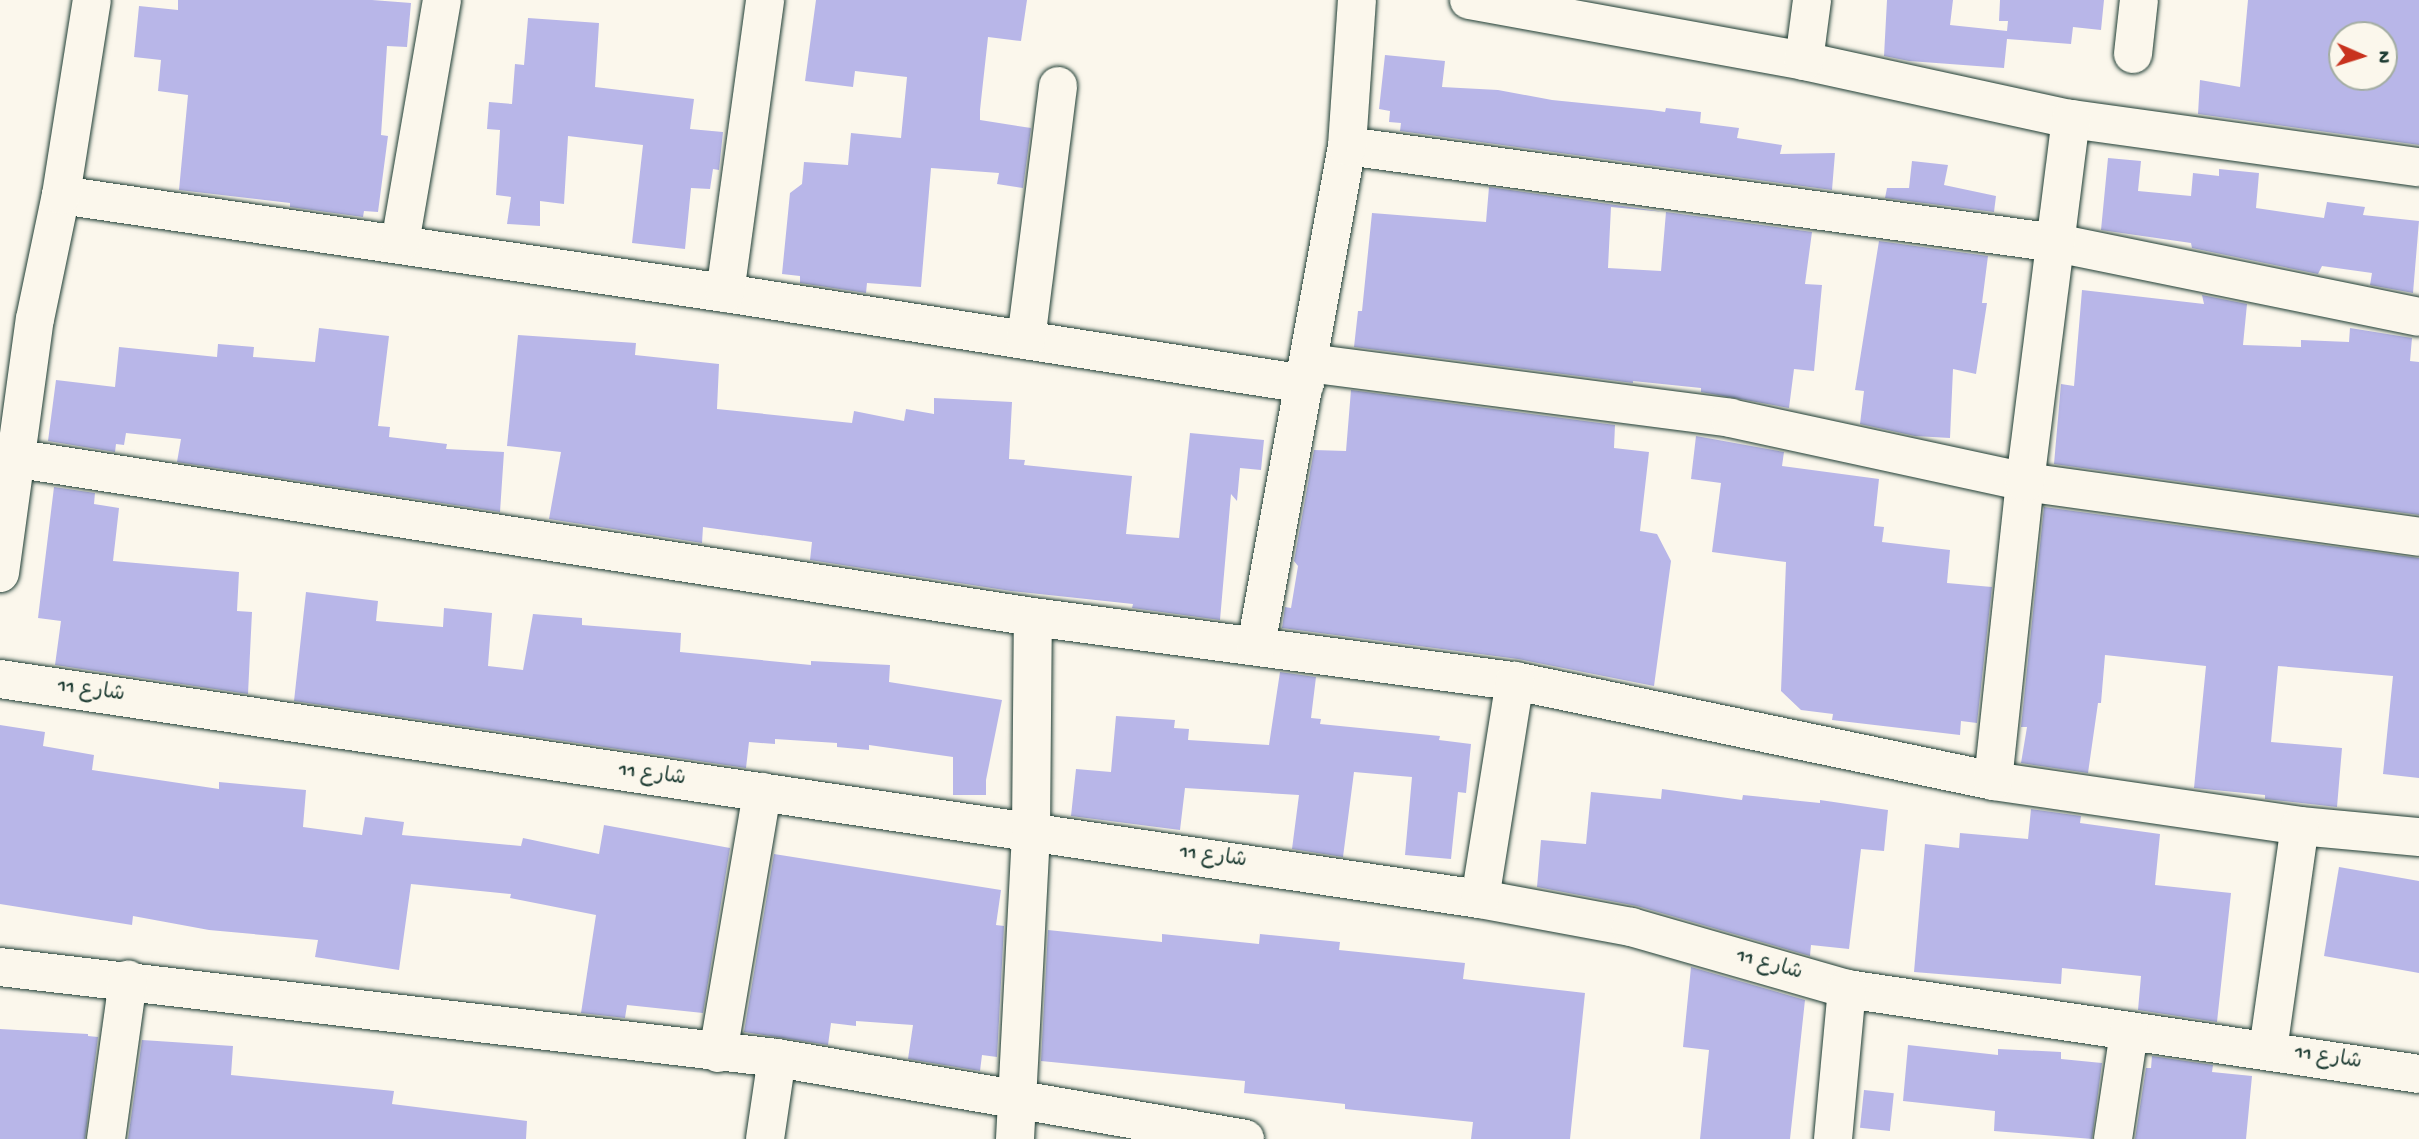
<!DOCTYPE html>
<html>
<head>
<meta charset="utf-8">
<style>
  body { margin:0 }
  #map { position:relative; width:2419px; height:1139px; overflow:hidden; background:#fbf7ec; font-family:"Gochi Hand","Playpen Sans Arabic",sans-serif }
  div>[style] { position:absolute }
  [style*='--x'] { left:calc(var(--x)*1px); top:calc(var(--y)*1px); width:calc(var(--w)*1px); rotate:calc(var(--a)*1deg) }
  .building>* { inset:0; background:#b8b6e8; transform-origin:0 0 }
  .roads { filter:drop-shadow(0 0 2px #1f3d34) drop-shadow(0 0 2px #1f3d34) }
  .street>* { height:38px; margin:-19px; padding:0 19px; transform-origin:19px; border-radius:19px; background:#fbf7ec }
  span { translate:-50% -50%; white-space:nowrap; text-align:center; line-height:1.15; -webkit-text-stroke:7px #fbf7ec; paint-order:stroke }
  .street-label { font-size:21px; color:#1f3d34 }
  .north { position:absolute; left:2328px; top:21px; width:70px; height:70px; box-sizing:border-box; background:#fbf7ec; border:2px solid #a3ada2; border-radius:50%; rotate:93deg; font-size:19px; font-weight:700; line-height:28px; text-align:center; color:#1f3d34 }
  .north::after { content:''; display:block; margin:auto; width:24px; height:32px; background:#c8321e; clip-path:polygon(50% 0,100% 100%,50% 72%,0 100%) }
</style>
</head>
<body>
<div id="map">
  <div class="building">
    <i style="clip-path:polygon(178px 0,372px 0,411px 3px,407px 47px,387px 46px,381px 135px,388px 136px,378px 212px,364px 211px,363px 217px,290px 207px,290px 203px,179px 190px,188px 95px,158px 91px,161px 60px,134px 57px,139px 6px,178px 10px)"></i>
    <i style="clip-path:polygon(816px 0,1027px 0,1021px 41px,988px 37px,980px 110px,980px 120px,1031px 128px,1023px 188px,997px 184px,999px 173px,931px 168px,921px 287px,867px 283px,866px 293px,800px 283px,800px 276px,782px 274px,790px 193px,802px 184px,804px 162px,848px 165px,851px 133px,901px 138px,907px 77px,855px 71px,853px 87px,805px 81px)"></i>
    <i style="clip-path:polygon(1887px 0,1953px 0,1950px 25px,2007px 31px,2008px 21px,1999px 21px,2000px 0,2104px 0,2101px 30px,2073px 27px,2071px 44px,2007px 39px,2004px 68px,1909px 61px,1884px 56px)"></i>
    <i style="clip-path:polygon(evenodd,2248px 0,2419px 0,2419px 145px,2198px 114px,2200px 80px,2240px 87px,2248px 0,2342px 35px,2384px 35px,2384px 77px,2342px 77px,2342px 35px)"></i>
    <i style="clip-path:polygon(528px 18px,599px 23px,595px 87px,694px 99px,690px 129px,723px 132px,719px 170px,713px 169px,710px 189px,691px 188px,685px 249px,632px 243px,643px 145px,568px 136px,564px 204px,540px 201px,540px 226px,507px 224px,511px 197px,496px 195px,500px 130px,487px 129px,489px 102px,512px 104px,515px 64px,524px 65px)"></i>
    <i style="clip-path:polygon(1385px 55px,1445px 61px,1442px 87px,1498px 90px,1552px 100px,1651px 110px,1665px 112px,1666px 108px,1701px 112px,1700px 123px,1739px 128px,1737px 138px,1782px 145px,1780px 154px,1835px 153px,1832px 190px,1400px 131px,1401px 123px,1389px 122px,1390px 111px,1379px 109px)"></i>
    <i style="clip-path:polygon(2108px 158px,2141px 161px,2138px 191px,2191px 196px,2193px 173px,2219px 176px,2219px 169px,2259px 173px,2256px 208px,2324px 218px,2327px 202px,2365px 207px,2363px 215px,2419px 221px,2413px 293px,2370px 285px,2372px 273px,2322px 266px,2318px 274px,2192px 248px,2191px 243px,2101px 230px)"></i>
    <i style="clip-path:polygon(1912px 161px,1948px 165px,1944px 185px,1996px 196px,1994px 212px,1885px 198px,1887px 188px,1909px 188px)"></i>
    <i style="clip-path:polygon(1489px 187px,1665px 212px,1611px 207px,1608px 268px,1661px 271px,1666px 212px,1812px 232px,1805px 284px,1822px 285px,1814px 371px,1794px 369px,1789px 408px,1701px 392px,1701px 388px,1633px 381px,1633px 383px,1354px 347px,1358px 311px,1362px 311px,1372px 213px,1486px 222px)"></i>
    <i style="clip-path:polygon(1879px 241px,1988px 256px,1982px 303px,1987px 303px,1976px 374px,1953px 369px,1950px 438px,1915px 436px,1860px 424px,1864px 391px,1855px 390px)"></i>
    <i style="clip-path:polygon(2082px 290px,2204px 304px,2202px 295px,2247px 304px,2243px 345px,2301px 347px,2301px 340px,2349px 342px,2350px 328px,2412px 338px,2410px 361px,2419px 362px,2419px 515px,2054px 464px,2061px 384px,2074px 386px)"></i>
    <i style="clip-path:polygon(319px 328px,389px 336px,378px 426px,390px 427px,389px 437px,447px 444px,446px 449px,504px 452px,500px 512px,177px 462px,181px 439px,126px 433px,124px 445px,116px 444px,115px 452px,48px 441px,56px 380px,115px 387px,119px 347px,217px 357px,218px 344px,254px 347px,253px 357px,315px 362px)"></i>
    <i style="clip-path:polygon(518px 335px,636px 343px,635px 355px,719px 364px,717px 409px,852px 423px,854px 411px,904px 421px,906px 409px,934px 414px,934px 398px,1012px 402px,1009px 459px,1025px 460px,1024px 465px,1132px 476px,1126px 534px,1179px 538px,1190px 433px,1264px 440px,1261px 470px,1240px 468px,1237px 501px,1231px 494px,1220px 620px,1132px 608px,1133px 604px,1011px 591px,810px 560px,812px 542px,703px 527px,702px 543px,549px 519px,561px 452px,507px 446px)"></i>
    <i style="clip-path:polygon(1351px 390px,1615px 425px,1614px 448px,1649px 452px,1640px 531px,1657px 534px,1671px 561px,1654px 686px,1518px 659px,1282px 628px,1285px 607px,1291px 608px,1298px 566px,1294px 561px,1314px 450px,1346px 451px)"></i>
    <i style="clip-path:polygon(1696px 436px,1784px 452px,1782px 466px,1879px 479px,1874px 526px,1884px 527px,1882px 542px,1950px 550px,1947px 583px,1992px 587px,1977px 723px,1961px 721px,1960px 735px,1832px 720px,1833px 714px,1801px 710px,1781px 691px,1786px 562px,1712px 552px,1721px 483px,1691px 479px)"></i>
    <i style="clip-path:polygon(54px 487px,95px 493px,94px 504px,119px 508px,113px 561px,239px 572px,237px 611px,252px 612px,248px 694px,55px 665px,61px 621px,38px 618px)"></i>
    <i style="clip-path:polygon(2044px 507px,2419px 558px,2419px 778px,2383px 774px,2393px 676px,2278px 666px,2271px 742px,2342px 748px,2337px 807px,2265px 799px,2265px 795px,2194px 788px,2206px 666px,2105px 655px,2101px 703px,2098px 703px,2088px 773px,2021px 763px,2027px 727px,2021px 727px)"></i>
    <i style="clip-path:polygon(306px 592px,378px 601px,376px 621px,443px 627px,444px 608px,492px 613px,488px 666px,523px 670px,533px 614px,582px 618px,582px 625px,681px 633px,680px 652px,811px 665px,811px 661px,890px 665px,889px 682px,1002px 700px,986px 780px,986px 795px,953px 795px,953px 757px,869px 745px,869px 750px,837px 747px,837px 743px,775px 739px,775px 744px,749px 742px,746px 768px,294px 701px)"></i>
    <i style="clip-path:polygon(1280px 672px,1316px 677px,1311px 718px,1321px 719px,1320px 724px,1440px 736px,1439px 740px,1471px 744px,1466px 793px,1458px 792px,1451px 859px,1405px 855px,1412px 777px,1354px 772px,1343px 857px,1292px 849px,1299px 795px,1185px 788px,1180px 830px,1071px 816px,1076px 769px,1111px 772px,1116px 716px,1175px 720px,1174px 728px,1189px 729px,1188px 740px,1269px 745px)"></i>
    <i style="clip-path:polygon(0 725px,45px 732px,43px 746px,94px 755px,92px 770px,219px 789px,219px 782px,306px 790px,303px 827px,362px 835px,365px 817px,404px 822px,402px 835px,521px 846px,523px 838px,599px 854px,604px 825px,730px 848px,703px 1013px,627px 1005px,625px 1018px,581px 1013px,596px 915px,510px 898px,511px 894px,411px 884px,399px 970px,315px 957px,318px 940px,209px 930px,133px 916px,132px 925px,0 904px)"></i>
    <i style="clip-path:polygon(1662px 789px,1742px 800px,1743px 795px,1820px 803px,1820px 800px,1888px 810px,1884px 851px,1861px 849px,1849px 949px,1811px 945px,1810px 956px,1637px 906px,1537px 887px,1541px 840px,1586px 844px,1591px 792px,1661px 799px)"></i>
    <i style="clip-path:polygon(2031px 809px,2081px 816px,2080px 823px,2160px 834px,2155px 885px,2231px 893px,2217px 1022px,2138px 1010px,2141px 976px,2062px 968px,2061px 984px,1914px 972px,1925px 844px,1959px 848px,1960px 833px,2028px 839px)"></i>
    <i style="clip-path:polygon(774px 854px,1001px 890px,996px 925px,1004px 926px,997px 1057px,982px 1055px,980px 1071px,908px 1059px,913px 1025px,856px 1021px,856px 1026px,831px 1023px,828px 1045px,744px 1032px)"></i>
    <i style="clip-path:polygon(2339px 867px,2419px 881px,2419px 973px,2324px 956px)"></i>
    <i style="clip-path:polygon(1048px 930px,1162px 942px,1162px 934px,1259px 944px,1260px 934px,1340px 942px,1339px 950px,1465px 963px,1463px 979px,1585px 993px,1570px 1139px,1471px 1139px,1473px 1122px,1345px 1109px,1345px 1104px,1244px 1093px,1245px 1081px,1041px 1061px)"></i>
    <i style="clip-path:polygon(1691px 967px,1805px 1000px,1790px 1139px,1700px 1139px,1709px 1050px,1683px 1047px)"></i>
    <i style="clip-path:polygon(0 1029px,88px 1034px,88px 1036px,98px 1037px,85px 1139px,0 1139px)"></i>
    <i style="clip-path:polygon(142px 1040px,233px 1046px,231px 1075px,394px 1091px,392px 1104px,527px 1121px,526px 1139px,128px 1139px)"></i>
    <i style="clip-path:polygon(1908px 1045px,1998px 1055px,1998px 1049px,2061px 1052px,2061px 1059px,2102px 1063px,2092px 1139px,1994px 1131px,1995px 1111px,1903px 1101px)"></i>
    <i style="clip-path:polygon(2152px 1056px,2213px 1065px,2212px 1072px,2252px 1076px,2246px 1139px,2135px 1139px,2146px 1068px,2151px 1068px)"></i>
    <i style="left:1864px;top:1090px;width:30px;height:38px;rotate:6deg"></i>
  </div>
  <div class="roads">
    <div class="street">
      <i style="--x:1469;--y:0;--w:341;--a:10.3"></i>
      <i style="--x:1804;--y:61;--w:273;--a:12.3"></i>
      <i style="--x:2071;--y:119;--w:351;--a:7.9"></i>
      <i style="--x:2133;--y:54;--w:54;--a:-83.7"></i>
      <i style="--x:1804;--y:61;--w:62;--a:-82.5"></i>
      <i style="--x:1347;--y:146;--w:716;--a:7.79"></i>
      <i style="--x:2056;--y:243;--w:370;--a:11.5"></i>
      <i style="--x:61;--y:195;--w:671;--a:8.4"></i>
      <i style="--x:725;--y:293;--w:587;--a:8.92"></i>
      <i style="--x:400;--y:243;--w:247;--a:-80.2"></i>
      <i style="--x:725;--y:293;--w:296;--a:-82.2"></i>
      <i style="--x:1026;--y:340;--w:256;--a:-82.8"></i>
      <i style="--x:1309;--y:363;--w:425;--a:7.4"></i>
      <i style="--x:1730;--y:418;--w:302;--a:12.2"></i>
      <i style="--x:2025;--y:482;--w:398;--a:7.9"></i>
      <i style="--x:0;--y:456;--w:1045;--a:8.86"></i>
      <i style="--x:1033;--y:617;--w:486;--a:7.6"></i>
      <i style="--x:1515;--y:681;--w:488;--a:11.8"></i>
      <i style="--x:1993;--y:781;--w:310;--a:8.3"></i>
      <i style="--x:2300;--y:826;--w:120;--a:5.3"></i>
      <i style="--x:0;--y:573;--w:256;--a:-82.2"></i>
      <i style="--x:35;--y:319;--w:127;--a:-78.2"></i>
      <i style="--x:61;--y:195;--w:197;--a:-81"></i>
      <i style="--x:1256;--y:646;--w:508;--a:-79.69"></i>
      <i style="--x:1347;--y:146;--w:146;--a:-86.1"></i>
      <i style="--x:0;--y:679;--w:1496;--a:8.46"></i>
      <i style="--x:1480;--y:899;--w:154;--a:10.5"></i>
      <i style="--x:1631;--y:927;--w:225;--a:16"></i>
      <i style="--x:1847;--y:989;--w:578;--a:8.45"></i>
      <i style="--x:1993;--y:781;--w:301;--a:-83.9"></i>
      <i style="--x:2025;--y:482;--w:366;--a:-82.8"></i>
      <i style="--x:1480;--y:899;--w:221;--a:-80.9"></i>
      <i style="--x:0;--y:967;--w:782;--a:6.68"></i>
      <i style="--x:777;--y:1058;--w:475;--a:9.8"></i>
      <i style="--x:2268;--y:1050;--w:226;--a:-81.9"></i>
      <i style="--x:718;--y:1053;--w:265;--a:-80.4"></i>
      <i style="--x:106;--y:1139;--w:161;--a:-82.1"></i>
      <i style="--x:765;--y:1139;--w:82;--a:-81.6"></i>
      <i style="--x:1015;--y:1139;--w:307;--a:-87"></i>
      <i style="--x:1031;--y:832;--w:215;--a:-89.5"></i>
      <i style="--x:1833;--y:1139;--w:151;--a:-84.7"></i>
      <i style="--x:2113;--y:1139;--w:108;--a:-81.5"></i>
    </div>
  </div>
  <div class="street-label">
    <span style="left:91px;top:692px;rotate:8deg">شارع 11</span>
    <span style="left:652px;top:776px;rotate:8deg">شارع 11</span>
    <span style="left:1213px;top:858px;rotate:8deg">شارع 11</span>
    <span style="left:1769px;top:966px;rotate:16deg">شارع 11</span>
    <span style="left:2328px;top:1059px;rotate:9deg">شارع 11</span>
  </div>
  <div class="north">N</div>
</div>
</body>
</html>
